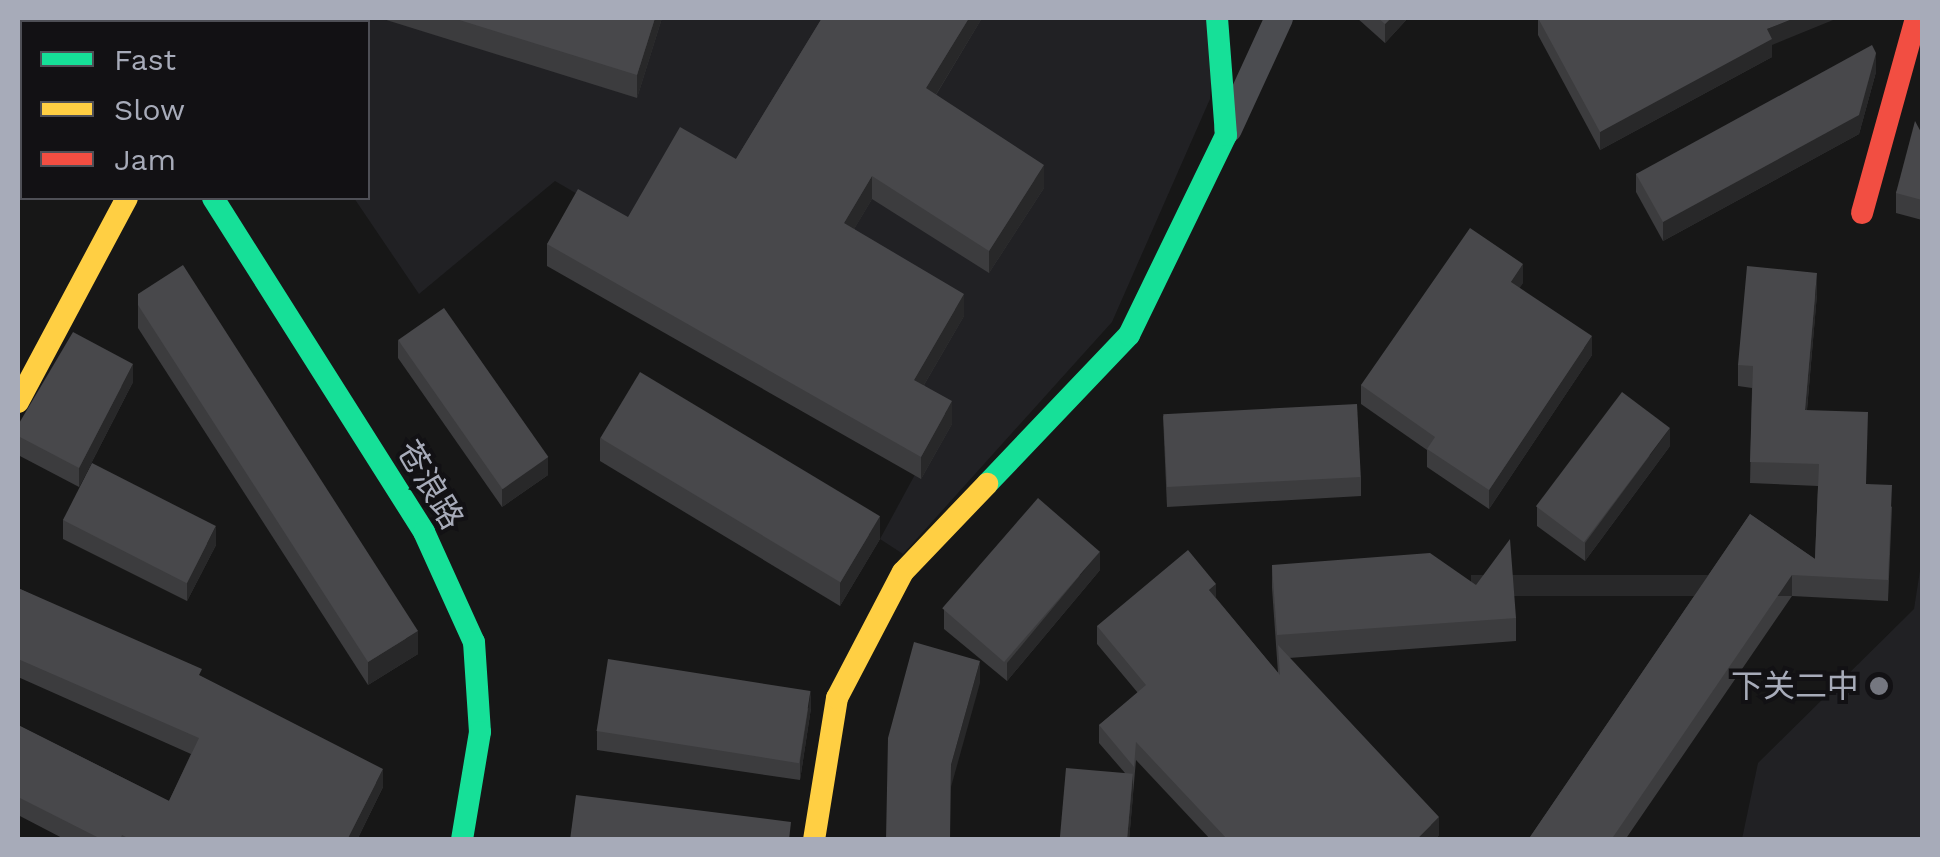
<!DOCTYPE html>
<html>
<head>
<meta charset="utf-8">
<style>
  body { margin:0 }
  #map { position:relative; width:1940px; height:857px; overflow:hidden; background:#171717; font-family:"Work Sans","Noto Sans SC",sans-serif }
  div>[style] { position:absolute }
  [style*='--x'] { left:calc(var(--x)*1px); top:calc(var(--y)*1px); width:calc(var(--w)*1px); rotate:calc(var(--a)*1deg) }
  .built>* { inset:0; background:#212124 }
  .street>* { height:28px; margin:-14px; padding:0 14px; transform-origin:14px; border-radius:14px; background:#4b4c50 }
  .fast>* { height:22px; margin:-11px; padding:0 11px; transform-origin:11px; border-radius:11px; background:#16e098 }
  .slow>* { height:22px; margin:-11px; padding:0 11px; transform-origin:11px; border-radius:11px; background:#ffcf43 }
  .jam>* { height:22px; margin:-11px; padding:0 11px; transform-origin:11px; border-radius:11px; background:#f24e42 }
  .wall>* { inset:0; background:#3c3c3e }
  .shaded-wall>* { inset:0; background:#282829; transform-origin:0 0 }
  .building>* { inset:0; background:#48484b; transform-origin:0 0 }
  .dots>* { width:28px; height:28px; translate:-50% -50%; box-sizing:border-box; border:5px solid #121114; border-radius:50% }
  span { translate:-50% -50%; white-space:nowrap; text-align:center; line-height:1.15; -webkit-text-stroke:8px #121114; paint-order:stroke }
  .street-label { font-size:32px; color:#a7abb9 }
  .poi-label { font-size:32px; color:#a7abb9 }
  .right { translate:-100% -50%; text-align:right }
  .frame { position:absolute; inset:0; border:20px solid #a7abb9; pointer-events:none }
  .legend { position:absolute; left:20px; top:20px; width:350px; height:180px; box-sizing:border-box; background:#121114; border:2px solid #4e4f56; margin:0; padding:12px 18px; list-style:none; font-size:30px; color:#a7abb9 }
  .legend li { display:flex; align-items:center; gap:20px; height:50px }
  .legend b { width:50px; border:2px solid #4e4f56 }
</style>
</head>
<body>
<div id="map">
  <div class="built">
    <i style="clip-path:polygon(357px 18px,1215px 18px,1210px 99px,1112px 322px,903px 554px,880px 539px,949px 412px,555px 181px,419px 294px,354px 198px,368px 198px,368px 22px,354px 22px)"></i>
    <i style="clip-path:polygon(1922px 558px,1922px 839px,1742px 839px,1758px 763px,1914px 609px)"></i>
  </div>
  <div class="street">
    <i style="--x:1228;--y:129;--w:122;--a:-65.3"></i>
  </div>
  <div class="fast">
    <i style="--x:213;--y:198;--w:395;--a:57.7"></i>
    <i style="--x:424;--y:532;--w:121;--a:65.6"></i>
    <i style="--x:474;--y:642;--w:90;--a:86.2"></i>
    <i style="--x:480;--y:732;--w:109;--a:99.5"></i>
    <i style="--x:987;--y:484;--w:206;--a:-46.4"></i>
    <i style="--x:1129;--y:335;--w:222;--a:-64.1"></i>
    <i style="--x:1226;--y:135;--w:117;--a:-94.4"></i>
  </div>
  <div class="slow">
    <i style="--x:219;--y:22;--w:5;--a:-53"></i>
    <i style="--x:18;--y:402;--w:231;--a:-61.9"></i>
    <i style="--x:814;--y:840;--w:144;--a:-80.8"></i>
    <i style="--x:837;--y:698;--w:142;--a:-62.4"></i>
    <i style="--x:903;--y:572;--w:122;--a:-46.3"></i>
  </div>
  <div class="jam">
    <i style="--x:1862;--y:213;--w:202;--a:-74.5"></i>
  </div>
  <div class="wall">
    <i style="clip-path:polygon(18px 18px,138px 18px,137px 21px,127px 18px,22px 22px,22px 49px,18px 48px)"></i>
    <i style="clip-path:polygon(380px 18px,662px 18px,637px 98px)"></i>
    <i style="clip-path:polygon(822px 18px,982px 18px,936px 95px,1044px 188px,989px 273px,872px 199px,854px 229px,964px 316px,924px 385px,952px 424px,921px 479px,547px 266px,547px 244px,628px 217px,736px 159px)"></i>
    <i style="clip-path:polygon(1357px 18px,1408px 18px,1385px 43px)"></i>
    <i style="clip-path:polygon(1538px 18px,1772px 45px,1772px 57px,1600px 150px,1538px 35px)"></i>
    <i style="clip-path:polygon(1876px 72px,1859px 134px,1663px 241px,1636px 192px,1636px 174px)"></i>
    <i style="clip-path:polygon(1922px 134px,1922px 220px,1896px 213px,1896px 193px)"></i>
    <i style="clip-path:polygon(1523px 283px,1519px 288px,1592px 355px,1489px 509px,1427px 467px,1427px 450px,1361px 404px,1361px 385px)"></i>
    <i style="clip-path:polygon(138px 294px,418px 654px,368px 685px,138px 328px)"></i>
    <i style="clip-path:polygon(1817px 294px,1807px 410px,1866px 484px,1892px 507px,1888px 601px,1792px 596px,1625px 840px,1528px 840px,1750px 514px,1815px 559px,1818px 486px,1750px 483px,1752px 388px,1738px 386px,1738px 365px)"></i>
    <i style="clip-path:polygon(398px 340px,548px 475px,502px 507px,398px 358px)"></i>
    <i style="clip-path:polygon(133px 382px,79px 487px,18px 455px,18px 425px)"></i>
    <i style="clip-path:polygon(1163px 416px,1361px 477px,1361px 496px,1167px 507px)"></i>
    <i style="clip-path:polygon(600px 438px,880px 539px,840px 606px,600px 461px)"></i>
    <i style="clip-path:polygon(1670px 446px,1585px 561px,1537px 526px,1537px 507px)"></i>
    <i style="clip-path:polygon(63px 520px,216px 545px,187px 601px,63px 539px)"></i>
    <i style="clip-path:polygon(1272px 565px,1516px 618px,1516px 641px,1289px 658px,1439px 835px,1434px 840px,1211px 840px,1136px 760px,1129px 840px,1059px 840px,1125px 773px,1099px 743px,1099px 725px,1138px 693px,1097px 644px,1097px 626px,1216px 598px,1278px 673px,1272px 588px)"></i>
    <i style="clip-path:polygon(1100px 570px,1007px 681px,944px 629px,944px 610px)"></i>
    <i style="clip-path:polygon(18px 588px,202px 677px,383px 787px,357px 840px,66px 840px,18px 815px,18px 725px,169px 801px,191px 754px,18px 677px)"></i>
    <i style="clip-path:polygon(811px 708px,800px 780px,597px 750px,597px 731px)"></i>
  </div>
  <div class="shaded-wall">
    <i style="clip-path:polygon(655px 18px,662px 18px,637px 98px,637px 75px)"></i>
    <i style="clip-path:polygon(969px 18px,982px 18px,926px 111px,926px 88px)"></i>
    <i style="clip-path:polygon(1391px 18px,1408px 18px,1385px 43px,1385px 24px)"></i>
    <i style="clip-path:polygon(1795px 18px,1838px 18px,1772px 45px,1772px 57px,1600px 150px,1600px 132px,1767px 29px)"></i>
    <i style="clip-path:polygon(1876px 53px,1876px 72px,1859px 134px,1663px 241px,1663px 222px)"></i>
    <i style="clip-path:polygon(1044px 165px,1044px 188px,989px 273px,989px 251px)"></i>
    <i style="clip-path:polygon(872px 176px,872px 199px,844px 246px,844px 223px)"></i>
    <i style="clip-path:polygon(1523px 264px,1523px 283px,1511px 300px,1511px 282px)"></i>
    <i style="clip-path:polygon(1817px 273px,1817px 294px,1805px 431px,1805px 410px)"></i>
    <i style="clip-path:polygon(964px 294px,964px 316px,914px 402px,914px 380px)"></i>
    <i style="clip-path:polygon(1592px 336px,1592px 355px,1489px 509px,1489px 490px)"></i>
    <i style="clip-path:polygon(133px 364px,133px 382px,79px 487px,79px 468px)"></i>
    <i style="clip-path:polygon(952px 401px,952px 424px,921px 479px,921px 457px)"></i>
    <i style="clip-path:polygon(1670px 428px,1670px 446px,1585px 561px,1585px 543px)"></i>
    <i style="clip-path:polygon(548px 457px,548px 475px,502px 507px,502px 488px)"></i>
    <i style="clip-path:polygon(880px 516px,880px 539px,840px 606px,840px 583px)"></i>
    <i style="clip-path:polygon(216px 526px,216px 545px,187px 601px,187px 583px)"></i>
    <i style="clip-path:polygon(1100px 551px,1100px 570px,1007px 681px,1007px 663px)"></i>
    <i style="left:1792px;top:575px;width:21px;height:321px;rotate:90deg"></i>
    <i style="clip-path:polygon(1216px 584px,1216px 602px,1209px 590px)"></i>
    <i style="clip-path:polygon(418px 631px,418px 654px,368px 685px,368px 662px)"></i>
    <i style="clip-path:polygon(980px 661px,980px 683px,951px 787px,951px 765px)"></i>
    <i style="clip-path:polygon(811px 690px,811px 708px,800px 780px,800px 761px)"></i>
    <i style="clip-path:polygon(383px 769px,383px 787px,357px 840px,347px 840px)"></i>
    <i style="clip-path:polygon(1133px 774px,1133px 797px,1129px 840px,1127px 840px)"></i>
    <i style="clip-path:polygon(1439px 817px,1439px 835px,1434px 840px,1416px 840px)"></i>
  </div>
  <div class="building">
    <i style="clip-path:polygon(18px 18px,122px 18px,120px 22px,22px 22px,22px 29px,18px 27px)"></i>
    <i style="clip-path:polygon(453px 18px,655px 18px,637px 75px)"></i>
    <i style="clip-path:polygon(822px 18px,969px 18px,926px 88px,1044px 165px,989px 251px,872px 176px,844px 223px,964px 294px,914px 380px,952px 401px,921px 457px,547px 244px,578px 189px,628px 217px,680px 127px,736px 159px)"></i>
    <i style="clip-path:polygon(1378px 18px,1391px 18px,1385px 24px)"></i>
    <i style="clip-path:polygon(1538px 18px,1795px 18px,1767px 29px,1772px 39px,1600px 132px)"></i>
    <i style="clip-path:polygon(1872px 45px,1876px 53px,1859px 115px,1663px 222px,1636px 174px)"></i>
    <i style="clip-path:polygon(1915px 121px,1922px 134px,1922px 200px,1896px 193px)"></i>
    <i style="clip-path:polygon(1470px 228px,1523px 264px,1511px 282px,1592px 336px,1489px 490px,1427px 449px,1435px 437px,1361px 385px)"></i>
    <i style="clip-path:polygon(183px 265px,418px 631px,368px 662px,138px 305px,138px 294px)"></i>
    <i style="clip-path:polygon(1747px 266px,1817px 273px,1805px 410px,1868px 412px,1866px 484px,1892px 485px,1888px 580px,1792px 575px,1611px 840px,1528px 840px,1750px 514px,1815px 559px,1819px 464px,1750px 462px,1753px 366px,1738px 365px)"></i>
    <i style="left:444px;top:308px;width:182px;height:56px;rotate:55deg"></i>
    <i style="clip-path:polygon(73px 332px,133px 364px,79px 468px,18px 436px,18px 425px)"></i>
    <i style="left:640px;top:372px;width:280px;height:77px;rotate:31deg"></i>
    <i style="left:1622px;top:392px;width:60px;height:143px;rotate:37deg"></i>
    <i style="left:1357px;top:404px;width:73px;height:194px;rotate:87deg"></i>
    <i style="left:92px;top:463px;width:139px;height:64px;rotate:27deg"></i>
    <i style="left:1038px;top:498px;width:82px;height:146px;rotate:41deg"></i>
    <i style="clip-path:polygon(1510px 539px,1516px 618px,1277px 635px,1272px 565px,1430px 553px,1476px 585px)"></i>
    <i style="clip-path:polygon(1188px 550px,1216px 584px,1209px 590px,1280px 675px,1278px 645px,1439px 817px,1416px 840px,1228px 840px,1136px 742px,1134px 767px,1099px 725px,1146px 685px,1097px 626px)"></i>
    <i style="clip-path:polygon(18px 588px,202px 669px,199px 675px,383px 769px,347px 840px,132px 840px,122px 835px,120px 840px,103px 840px,18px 797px,18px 725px,169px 801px,199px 738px,18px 659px)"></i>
    <i style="clip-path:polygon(914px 642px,980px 661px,951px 765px,950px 840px,886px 840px,888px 738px)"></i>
    <i style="left:608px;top:659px;width:205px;height:73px;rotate:9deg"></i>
    <i style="left:1066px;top:768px;width:67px;height:72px;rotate:5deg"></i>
    <i style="clip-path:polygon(576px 795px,791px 822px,789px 840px,570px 840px)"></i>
  </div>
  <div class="dots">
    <i style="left:1879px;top:686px;background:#757780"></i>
  </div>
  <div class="street-label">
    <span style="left:430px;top:485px;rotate:59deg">苍浪路</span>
  </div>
  <div class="poi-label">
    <span class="right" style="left:1859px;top:686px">下关二中</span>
  </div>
  <div class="frame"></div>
  <ul class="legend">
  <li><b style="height:12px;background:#16e098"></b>Fast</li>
  <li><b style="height:12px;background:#ffcf43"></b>Slow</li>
  <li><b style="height:12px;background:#f24e42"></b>Jam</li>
  </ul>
</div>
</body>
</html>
